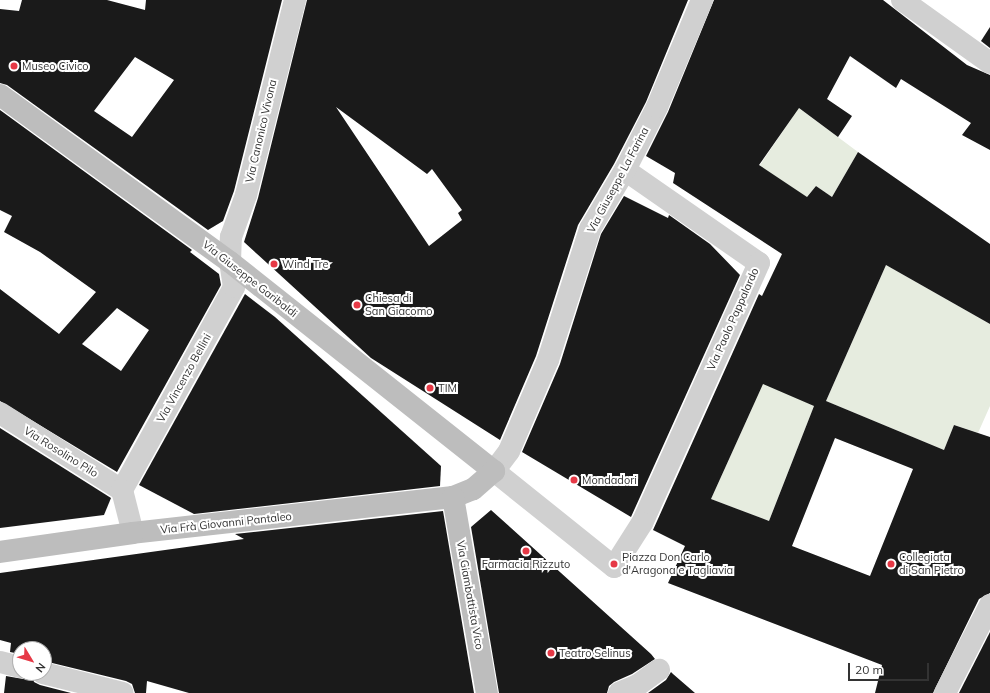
<!DOCTYPE html>
<html>
<head>
<meta charset="utf-8">
<style>
  body { margin:0 }
  #map { position:relative; width:990px; height:693px; overflow:hidden; background:#fff; font-family:Mulish,sans-serif }
  div>[style] { position:absolute }
  [style*='--x'] { left:calc(var(--x)*1px); top:calc(var(--y)*1px); width:calc(var(--w)*1px); rotate:calc(var(--a)*1deg) }
  .green>* { inset:0; background:#e6ecdf }
  .building>* { inset:0; background:#1a1a1a }
  .street>* { height:22px; margin:-11px; padding:0 11px; transform-origin:11px; border-radius:11px; background:#d0d0d0 }
  .secondary>* { height:22px; margin:-11px; padding:0 11px; transform-origin:11px; border-radius:11px; background:#bdbdbd }
  .dots>* { width:11px; height:11px; translate:-50% -50%; box-sizing:border-box; border:2px solid #fff; border-radius:50% }
  span { translate:-50% -50%; white-space:nowrap; text-align:center; line-height:1.15; -webkit-text-stroke:4px #fff; paint-order:stroke }
  .poi-label { font-size:11px; color:#333 }
  .left { translate:0 -50%; text-align:left }
  .street-label { font-size:11px; color:#333 }
  .north { position:absolute; left:12px; top:641px; width:40px; height:40px; box-sizing:border-box; background:#fff; border:1px solid #adadad; border-radius:50%; rotate:128deg; font-size:11px; font-weight:700; line-height:16px; text-align:center; color:#333 }
  .north::after { content:''; display:block; margin:auto; width:14px; height:18px; background:#e63946; clip-path:polygon(50% 0,100% 100%,50% 72%,0 100%) }
  .scale { position:absolute; left:848px; top:663px; width:81px; height:18px; box-sizing:border-box; border:2px solid #333; border-top:0; padding-left:5px; font-size:12px; line-height:14px; white-space:nowrap; color:#333; -webkit-text-stroke:3px #fff; paint-order:stroke }
</style>
</head>
<body>
<div id="map">
  <div class="green">
    <i style="clip-path:polygon(783px 96px,858px 152px,832px 197px,816px 186px,805px 199px,758px 168px,792px 118px)"></i>
    <i style="clip-path:polygon(886px 265px,990px 324px,990px 406px,978px 433px,954px 425px,944px 450px,826px 401px)"></i>
    <i style="clip-path:polygon(744px 371px,814px 406px,769px 521px,711px 499px,753px 406px,732px 395px)"></i>
  </div>
  <div class="building">
    <i style="clip-path:polygon(evenodd,22px 0,107px 0,145px 10px,146px 0,282px 0,234px 191px,223px 221px,208px 230px,7px 85px,0 83px,0 9px,19px 11px,22px 0,135px 57px,174px 80px,132px 137px,94px 111px,135px 57px)"></i>
    <i style="clip-path:polygon(evenodd,307px 0,688px 0,646px 102px,614px 164px,578px 225px,536px 356px,500px 440px,371px 358px,244px 242px,258px 198px,307px 0,336px 107px,427px 174px,432px 169px,462px 210px,458px 213px,462px 220px,429px 246px,336px 107px)"></i>
    <i style="clip-path:polygon(evenodd,714px 0,883px 0,967px 65px,990px 75px,990px 150px,962px 135px,971px 123px,901px 79px,896px 88px,850px 56px,827px 99px,852px 116px,838px 137px,799px 108px,759px 165px,807px 197px,816px 186px,832px 197px,858px 152px,990px 244px,990px 324px,886px 265px,826px 401px,944px 450px,954px 425px,990px 437px,990px 593px,979px 599px,933px 693px,875px 693px,882px 665px,668px 583px,685px 546px,653px 530px,759px 294px,762px 296px,782px 254px,673px 183px,675px 173px,646px 156px,668px 112px,714px 0,763px 384px,814px 406px,769px 521px,711px 499px,763px 384px,714px 0,835px 438px,913px 469px,870px 576px,792px 546px,835px 438px)"></i>
    <i style="clip-path:polygon(990px 27px,990px 48px,981px 41px)"></i>
    <i style="clip-path:polygon(evenodd,0 110px,192px 250px,190px 252px,219px 274px,221px 285px,117px 472px,0 401px,0 289px,59px 334px,96px 292px,40px 252px,4px 232px,12px 216px,0 210px,0 110px,117px 308px,149px 330px,121px 371px,82px 344px,117px 308px)"></i>
    <i style="clip-path:polygon(624px 196px,668px 218px,669px 215px,710px 244px,740px 275px,631px 517px,522px 452px,560px 364px,601px 234px)"></i>
    <i style="clip-path:polygon(245px 294px,275px 317px,441px 466px,440px 486px,194px 514px,139px 485px)"></i>
    <i style="clip-path:polygon(0 428px,111px 498px,104px 515px,0 528px)"></i>
    <i style="clip-path:polygon(491px 510px,651px 654px,655px 659px,632px 674px,614px 682px,609px 686px,607px 693px,499px 693px,471px 527px)"></i>
    <i style="clip-path:polygon(443px 511px,474px 693px,189px 693px,147px 681px,146px 693px,135px 693px,132px 684px,126px 681px,44px 661px,44px 649px,20px 649px,20px 654px,10px 652px,11px 643px,0 640px,0 573px,244px 539px,235px 534px)"></i>
    <i style="clip-path:polygon(990px 632px,990px 693px,959px 693px)"></i>
    <i style="clip-path:polygon(671px 672px,673px 674px,695px 693px,648px 693px,666px 680px)"></i>
    <i style="clip-path:polygon(31px 673px,34px 682px,40px 685px,71px 693px,4px 693px,6px 676px,23px 679px)"></i>
  </div>
  <div class="street">
    <i style="--x:902;--y:0;--w:108;--a:35.6"></i>
    <i style="--x:625;--y:170;--w:163;--a:34.8"></i>
    <i style="--x:759;--y:263;--w:285;--a:114.2"></i>
    <i style="--x:642;--y:523;--w:52;--a:122.5"></i>
    <i style="--x:614;--y:567;--w:154;--a:-141.3"></i>
    <i style="--x:494;--y:471;--w:25;--a:-53"></i>
    <i style="--x:509;--y:451;--w:99;--a:-66.8"></i>
    <i style="--x:548;--y:360;--w:138;--a:-72.2"></i>
    <i style="--x:590;--y:229;--w:69;--a:-59.3"></i>
    <i style="--x:625;--y:170;--w:71;--a:-63.1"></i>
    <i style="--x:657;--y:107;--w:116;--a:-67.2"></i>
    <i style="--x:0;--y:413;--w:144;--a:32.3"></i>
    <i style="--x:122;--y:490;--w:232;--a:-61.1"></i>
    <i style="--x:234;--y:287;--w:25;--a:-99"></i>
    <i style="--x:230;--y:262;--w:25;--a:-88"></i>
    <i style="--x:231;--y:237;--w:45;--a:-70.3"></i>
    <i style="--x:246;--y:195;--w:201;--a:-75.9"></i>
    <i style="--x:122;--y:490;--w:44;--a:75.7"></i>
    <i style="--x:0;--y:662;--w:21;--a:14"></i>
    <i style="--x:43;--y:673;--w:82;--a:14"></i>
    <i style="--x:619;--y:693;--w:21;--a:-23"></i>
    <i style="--x:638;--y:685;--w:26;--a:-36"></i>
    <i style="--x:945;--y:693;--w:99;--a:-62.9"></i>
  </div>
  <div class="secondary">
    <i style="--x:0;--y:95;--w:284;--a:36"></i>
    <i style="--x:230;--y:262;--w:337;--a:38.4"></i>
    <i style="--x:494;--y:471;--w:28;--a:139"></i>
    <i style="--x:473;--y:489;--w:22;--a:158"></i>
    <i style="--x:453;--y:497;--w:322;--a:173.6"></i>
    <i style="--x:133;--y:533;--w:134;--a:171.9"></i>
    <i style="--x:453;--y:497;--w:199;--a:80.2"></i>
  </div>
  <div class="dots">
    <i style="left:14px;top:66px;background:#e63946"></i>
    <i style="left:274px;top:264px;background:#e63946"></i>
    <i style="left:357px;top:305px;background:#e63946"></i>
    <i style="left:430px;top:388px;background:#e63946"></i>
    <i style="left:574px;top:480px;background:#e63946"></i>
    <i style="left:526px;top:551px;background:#e63946"></i>
    <i style="left:614px;top:564px;background:#e63946"></i>
    <i style="left:891px;top:564px;background:#e63946"></i>
    <i style="left:551px;top:653px;background:#e63946"></i>
  </div>
  <div class="poi-label">
    <span class="left" style="left:22px;top:66px">Museo Civico</span>
    <span class="left" style="left:282px;top:264px">Wind Tre</span>
    <span class="left" style="left:365px;top:305px">Chiesa di<br>San Giacomo</span>
    <span class="left" style="left:438px;top:388px">TIM</span>
    <span class="left" style="left:582px;top:480px">Mondadori</span>
    <span class="left" style="left:622px;top:564px">Piazza Don Carlo<br>d'Aragona e Tagliavia</span>
    <span class="left" style="left:899px;top:564px">Collegiata<br>di San Pietro</span>
    <span style="left:526px;top:564px">Farmacia Rizzuto</span>
    <span class="left" style="left:559px;top:653px">Teatro Selinus</span>
  </div>
  <div class="street-label">
    <span style="left:261px;top:131px;rotate:-77deg">Via Canonico Vivona</span>
    <span style="left:618px;top:180px;rotate:-62deg">Via Giuseppe La Farina</span>
    <span style="left:250px;top:279px;rotate:38deg">Via Giuseppe Garibaldi</span>
    <span style="left:733px;top:319px;rotate:-66deg">Via Paolo Pappalardo</span>
    <span style="left:184px;top:378px;rotate:-61deg">Via Vincenzo Bellini</span>
    <span style="left:61px;top:452px;rotate:32deg">Via Rosolino Pilo</span>
    <span style="left:226px;top:523px;rotate:-6deg">Via Frà Giovanni Pantaleo</span>
    <span style="left:470px;top:595px;rotate:80deg">Via Giambattista Vico</span>
  </div>
  <div class="north">N</div>
  <div class="scale">20 m</div>
</div>
</body>
</html>
